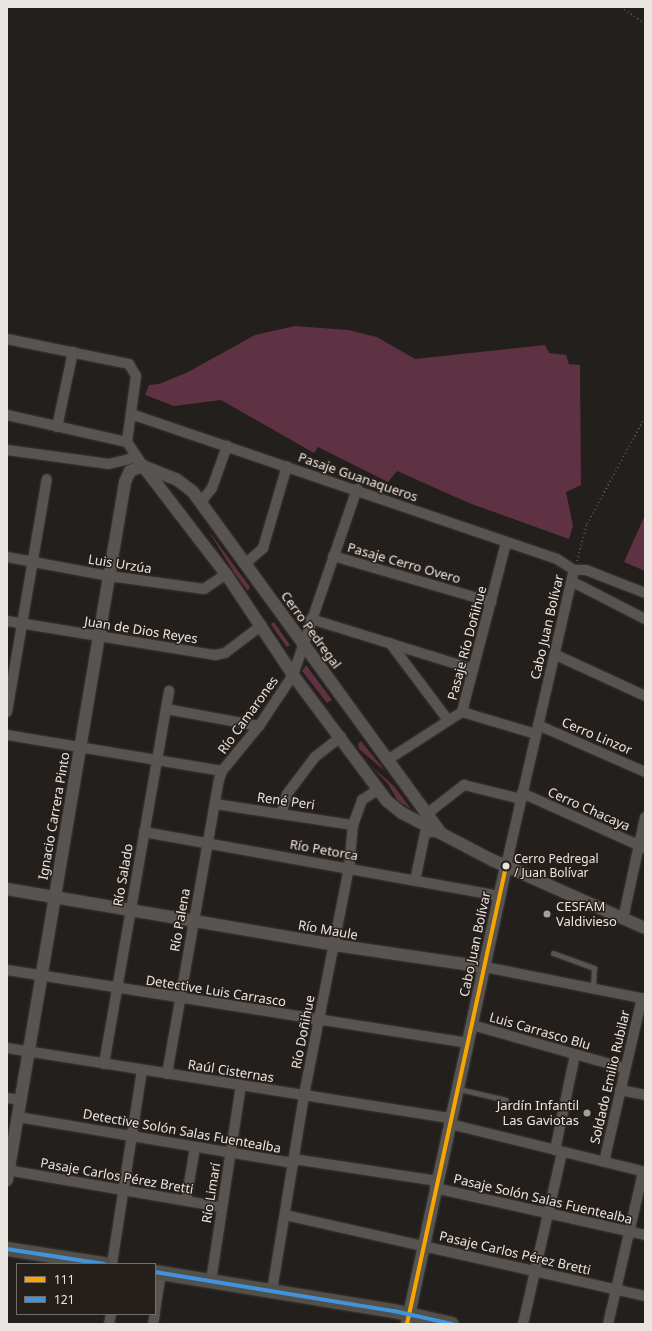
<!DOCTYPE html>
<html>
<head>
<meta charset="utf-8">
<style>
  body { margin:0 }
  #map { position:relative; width:652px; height:1331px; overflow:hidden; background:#231f1c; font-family:"Noto Sans",sans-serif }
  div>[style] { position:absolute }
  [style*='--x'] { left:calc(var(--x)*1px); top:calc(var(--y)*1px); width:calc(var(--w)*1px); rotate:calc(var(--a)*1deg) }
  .green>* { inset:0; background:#5e3243; transform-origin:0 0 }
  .path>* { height:2px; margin-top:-1px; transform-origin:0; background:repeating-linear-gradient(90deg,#545250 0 1px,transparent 0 4px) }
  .roads { filter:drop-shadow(0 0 1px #3c3936) drop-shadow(0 0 1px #3c3936) }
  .service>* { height:5px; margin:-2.5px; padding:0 2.5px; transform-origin:2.5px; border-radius:2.5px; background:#585452 }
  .minor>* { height:10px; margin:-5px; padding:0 5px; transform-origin:5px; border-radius:5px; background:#585452 }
  .tertiary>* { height:12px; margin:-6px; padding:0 6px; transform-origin:6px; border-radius:6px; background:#585452 }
  .secondary>* { height:14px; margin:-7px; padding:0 7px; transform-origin:7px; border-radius:7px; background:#534f49 }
  .bus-1>* { height:4px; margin:-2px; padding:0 2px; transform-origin:2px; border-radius:2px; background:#f7a600 }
  .bus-2>* { height:4px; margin:-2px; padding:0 2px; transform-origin:2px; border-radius:2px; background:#4094de }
  .dots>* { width:11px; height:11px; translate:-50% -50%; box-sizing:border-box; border:2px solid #261e19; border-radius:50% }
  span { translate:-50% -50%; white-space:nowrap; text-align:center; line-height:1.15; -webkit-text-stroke:3px #261e19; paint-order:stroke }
  .bus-label { font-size:12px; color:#eae5e1 }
  .left { translate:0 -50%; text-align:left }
  .street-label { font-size:13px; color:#eae5e1 }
  .poi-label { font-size:13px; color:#eae5e1 }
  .right { translate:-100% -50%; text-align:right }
  .frame { position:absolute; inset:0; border:8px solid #eae5e1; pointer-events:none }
  .legend { position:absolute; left:16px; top:1263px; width:140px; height:52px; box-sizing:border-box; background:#261e19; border:1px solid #746e69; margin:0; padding:5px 7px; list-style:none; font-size:12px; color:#eae5e1 }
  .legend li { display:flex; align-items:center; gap:8px; height:20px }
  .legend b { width:20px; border:1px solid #746e69 }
</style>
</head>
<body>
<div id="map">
  <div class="green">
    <i style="clip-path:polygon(295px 326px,348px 330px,377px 337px,415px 359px,545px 345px,549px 353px,566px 355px,569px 364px,580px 365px,581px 485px,566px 492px,573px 526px,569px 539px,469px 503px,397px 471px,388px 482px,318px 447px,314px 453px,221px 400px,174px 406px,145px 395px,149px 385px,159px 384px,188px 372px,255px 335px)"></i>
    <i style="clip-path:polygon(645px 515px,645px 571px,624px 562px)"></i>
    <i style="clip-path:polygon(208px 530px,250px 587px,248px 591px,235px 574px)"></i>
    <i style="left:274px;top:622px;width:28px;height:4px;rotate:55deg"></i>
    <i style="clip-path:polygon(306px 665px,332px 700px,327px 703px,302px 671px)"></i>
    <i style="clip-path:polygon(361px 741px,386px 772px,359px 749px,358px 744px)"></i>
    <i style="clip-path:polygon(371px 766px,394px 786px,411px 809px,398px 801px,388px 784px)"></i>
  </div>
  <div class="path">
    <i style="--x:621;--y:7;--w:29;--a:35"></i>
    <i style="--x:577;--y:561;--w:38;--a:-75"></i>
    <i style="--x:587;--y:524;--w:122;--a:-61.5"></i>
  </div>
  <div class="roads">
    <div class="service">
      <i style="--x:553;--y:953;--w:44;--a:20.1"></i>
      <i style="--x:594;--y:968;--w:19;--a:93"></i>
      <i style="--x:459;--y:1089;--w:48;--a:13.2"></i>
    </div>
    <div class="minor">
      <i style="--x:7;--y:339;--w:125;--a:11.6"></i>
      <i style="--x:129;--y:364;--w:14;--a:60"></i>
      <i style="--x:136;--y:376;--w:67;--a:97.8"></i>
      <i style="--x:131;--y:414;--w:450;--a:18.8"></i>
      <i style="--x:557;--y:559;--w:20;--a:33"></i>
      <i style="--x:7;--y:415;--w:123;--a:12.7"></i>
      <i style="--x:127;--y:442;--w:29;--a:56"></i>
      <i style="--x:57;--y:427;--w:77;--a:-78"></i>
      <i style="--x:7;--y:450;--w:103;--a:7.8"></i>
      <i style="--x:109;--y:464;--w:29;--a:-14"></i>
      <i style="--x:201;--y:502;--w:18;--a:-52"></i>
      <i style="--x:212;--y:488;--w:45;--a:-70.3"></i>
      <i style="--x:333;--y:556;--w:165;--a:16.2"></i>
      <i style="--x:7;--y:557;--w:104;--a:10.6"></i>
      <i style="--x:109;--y:576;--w:96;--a:7.8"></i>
      <i style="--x:204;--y:589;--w:27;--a:-34"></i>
      <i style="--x:246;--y:563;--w:23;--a:-41"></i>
      <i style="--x:263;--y:548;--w:85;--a:-73.7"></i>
      <i style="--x:574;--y:570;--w:12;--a:0"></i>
      <i style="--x:586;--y:570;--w:63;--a:21.3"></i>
      <i style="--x:573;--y:582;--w:81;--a:27.2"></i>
      <i style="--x:311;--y:619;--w:170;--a:17.2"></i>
      <i style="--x:7;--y:621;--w:211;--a:9.3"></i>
      <i style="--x:215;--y:655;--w:10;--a:-11"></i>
      <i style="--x:225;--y:653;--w:46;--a:-37.1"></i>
      <i style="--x:390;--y:643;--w:96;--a:53"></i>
      <i style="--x:556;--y:655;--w:98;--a:24.7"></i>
      <i style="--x:166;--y:709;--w:95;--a:10.4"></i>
      <i style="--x:7;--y:712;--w:236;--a:-80.3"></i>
      <i style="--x:462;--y:712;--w:77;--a:16.6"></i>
      <i style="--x:538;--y:725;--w:117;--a:23.7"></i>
      <i style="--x:7;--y:735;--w:218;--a:9.5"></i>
      <i style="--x:389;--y:759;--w:87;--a:-32.8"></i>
      <i style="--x:462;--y:712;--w:175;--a:-75.4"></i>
      <i style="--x:522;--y:793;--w:135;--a:24.1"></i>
      <i style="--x:215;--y:804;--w:140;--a:8.7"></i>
      <i style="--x:428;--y:813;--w:46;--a:-37.9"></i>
      <i style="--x:464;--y:785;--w:59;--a:13.8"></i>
      <i style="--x:281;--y:814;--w:21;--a:-73"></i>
      <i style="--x:287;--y:794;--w:46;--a:-52.9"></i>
      <i style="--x:315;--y:757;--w:33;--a:-38"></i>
      <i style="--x:144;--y:832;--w:360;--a:10.2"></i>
      <i style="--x:506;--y:866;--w:304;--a:-77.1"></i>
      <i style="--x:415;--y:881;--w:49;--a:-78.2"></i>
      <i style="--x:425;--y:833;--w:14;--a:-8"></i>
      <i style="--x:623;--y:919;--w:104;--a:-77.8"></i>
      <i style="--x:485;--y:967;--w:163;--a:11.3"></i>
      <i style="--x:7;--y:970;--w:467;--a:9"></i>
      <i style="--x:472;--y:1025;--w:158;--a:15.8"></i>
      <i style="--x:7;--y:1048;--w:449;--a:9"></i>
      <i style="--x:104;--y:1064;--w:379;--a:-80.1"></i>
      <i style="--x:167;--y:1074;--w:299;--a:-80"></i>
      <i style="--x:219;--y:780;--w:9;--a:-72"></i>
      <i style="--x:222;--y:771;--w:58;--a:-50.6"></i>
      <i style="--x:259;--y:726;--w:61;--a:-56.3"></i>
      <i style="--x:293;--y:675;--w:197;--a:-71"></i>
      <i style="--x:620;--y:1090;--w:25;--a:11"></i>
      <i style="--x:7;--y:1098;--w:14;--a:8"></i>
      <i style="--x:18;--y:1117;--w:272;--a:9.5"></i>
      <i style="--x:286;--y:1162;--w:14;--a:-8"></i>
      <i style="--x:300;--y:1160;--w:139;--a:8.7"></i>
      <i style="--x:450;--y:1124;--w:201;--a:13.8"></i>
      <i style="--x:555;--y:1150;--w:97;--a:-78.1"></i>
      <i style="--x:604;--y:1162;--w:168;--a:-77"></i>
      <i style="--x:7;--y:1170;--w:218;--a:9.8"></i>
      <i style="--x:435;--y:1188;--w:215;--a:12.6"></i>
      <i style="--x:186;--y:1201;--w:55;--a:-80.5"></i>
      <i style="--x:285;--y:1215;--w:369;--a:12.7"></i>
      <i style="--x:112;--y:1264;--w:196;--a:-81.2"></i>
      <i style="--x:211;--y:1281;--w:198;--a:-81.3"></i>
      <i style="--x:272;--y:1291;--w:199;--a:-80.7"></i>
      <i style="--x:304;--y:1095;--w:231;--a:-78.8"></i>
      <i style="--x:349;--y:868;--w:43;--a:-84.7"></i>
      <i style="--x:353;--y:825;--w:27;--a:-70"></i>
      <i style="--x:362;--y:800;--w:20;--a:-33"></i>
      <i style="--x:155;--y:1311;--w:38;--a:-81"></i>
      <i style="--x:109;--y:1324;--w:10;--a:-79"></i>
      <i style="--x:153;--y:1324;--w:10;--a:-79"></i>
      <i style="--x:523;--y:1324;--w:176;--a:-77.2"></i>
      <i style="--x:608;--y:1324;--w:156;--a:-77"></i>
    </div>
    <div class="tertiary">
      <i style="--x:143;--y:466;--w:136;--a:52.5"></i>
      <i style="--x:226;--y:574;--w:121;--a:56.4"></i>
      <i style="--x:293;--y:675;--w:157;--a:53.3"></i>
      <i style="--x:387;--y:801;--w:19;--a:39"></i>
      <i style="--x:402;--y:813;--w:102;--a:27.6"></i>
      <i style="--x:492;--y:860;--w:167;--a:24"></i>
      <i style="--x:143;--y:466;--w:35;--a:22"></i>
      <i style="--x:176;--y:479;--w:21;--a:37"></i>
      <i style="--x:193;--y:492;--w:419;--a:54"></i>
      <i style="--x:7;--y:889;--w:332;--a:9.7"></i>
      <i style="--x:334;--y:945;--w:153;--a:8.3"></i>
      <i style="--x:7;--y:1180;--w:708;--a:-80.4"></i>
      <i style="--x:125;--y:482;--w:12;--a:-66"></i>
      <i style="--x:130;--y:471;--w:14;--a:-21"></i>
      <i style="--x:407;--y:1324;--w:469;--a:-77.8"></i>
    </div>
    <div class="secondary">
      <i style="--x:7;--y:1249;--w:98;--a:8.8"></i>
      <i style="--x:155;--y:1272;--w:242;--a:9.3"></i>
      <i style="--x:394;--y:1311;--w:59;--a:12.6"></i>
    </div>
  </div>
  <div class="bus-1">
    <i style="--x:407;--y:1324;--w:469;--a:-77.8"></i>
  </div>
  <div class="bus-2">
    <i style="--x:7;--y:1249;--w:98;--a:8.8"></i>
    <i style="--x:155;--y:1272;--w:242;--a:9.3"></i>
    <i style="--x:394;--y:1311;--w:59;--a:12.6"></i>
  </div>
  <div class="dots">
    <i style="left:506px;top:866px;background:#eae5e1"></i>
    <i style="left:547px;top:914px;background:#a4a09c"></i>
    <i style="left:587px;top:1113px;background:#a4a09c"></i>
  </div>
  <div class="bus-label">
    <span class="left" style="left:514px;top:866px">Cerro Pedregal<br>/ Juan Bolívar</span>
  </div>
  <div class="street-label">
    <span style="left:358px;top:477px;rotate:19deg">Pasaje Guanaqueros</span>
    <span style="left:404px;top:563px;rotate:16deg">Pasaje Cerro Overo</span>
    <span style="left:120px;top:564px;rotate:9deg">Luis Urzúa</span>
    <span style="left:547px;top:627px;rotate:-77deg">Cabo Juan Bolívar</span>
    <span style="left:141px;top:630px;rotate:9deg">Juan de Dios Reyes</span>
    <span style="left:311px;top:630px;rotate:54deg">Cerro Pedregal</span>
    <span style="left:467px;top:643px;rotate:-75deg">Pasaje Río Doñihue</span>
    <span style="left:248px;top:715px;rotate:-54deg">Río Camarones</span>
    <span style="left:597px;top:736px;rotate:23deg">Cerro Linzor</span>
    <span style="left:286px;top:801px;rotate:8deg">René Peri</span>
    <span style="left:589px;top:809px;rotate:24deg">Cerro Chacaya</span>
    <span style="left:54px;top:816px;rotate:-80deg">Ignacio Carrera Pinto</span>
    <span style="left:324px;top:850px;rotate:10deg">Río Petorca</span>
    <span style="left:123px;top:875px;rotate:-80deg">Río Salado</span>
    <span style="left:180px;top:920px;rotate:-80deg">Río Palena</span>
    <span style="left:328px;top:930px;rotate:10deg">Río Maule</span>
    <span style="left:475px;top:944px;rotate:-78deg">Cabo Juan Bolívar</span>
    <span style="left:216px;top:991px;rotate:9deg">Detective Luis Carrasco</span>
    <span style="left:540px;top:1031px;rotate:16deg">Luis Carrasco Blu</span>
    <span style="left:303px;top:1032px;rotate:-79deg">Río Doñihue</span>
    <span style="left:231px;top:1071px;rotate:9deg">Raúl Cisternas</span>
    <span style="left:610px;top:1077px;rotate:-77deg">Soldado Emilio Rubilar</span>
    <span style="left:182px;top:1131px;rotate:10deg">Detective Solón Salas Fuentealba</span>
    <span style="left:117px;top:1176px;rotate:10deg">Pasaje Carlos Pérez Bretti</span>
    <span style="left:211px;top:1193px;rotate:-81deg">Río Limarí</span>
    <span style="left:543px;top:1199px;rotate:13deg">Pasaje Solón Salas Fuentealba</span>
    <span style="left:515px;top:1253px;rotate:13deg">Pasaje Carlos Pérez Bretti</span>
  </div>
  <div class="poi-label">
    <span class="left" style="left:556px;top:914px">CESFAM<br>Valdivieso</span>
    <span class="right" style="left:579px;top:1113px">Jardín Infantil<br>Las Gaviotas</span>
  </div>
  <div class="frame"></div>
  <ul class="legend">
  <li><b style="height:5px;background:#f7a600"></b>111</li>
  <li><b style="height:5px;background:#4094de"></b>121</li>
  </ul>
</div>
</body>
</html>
